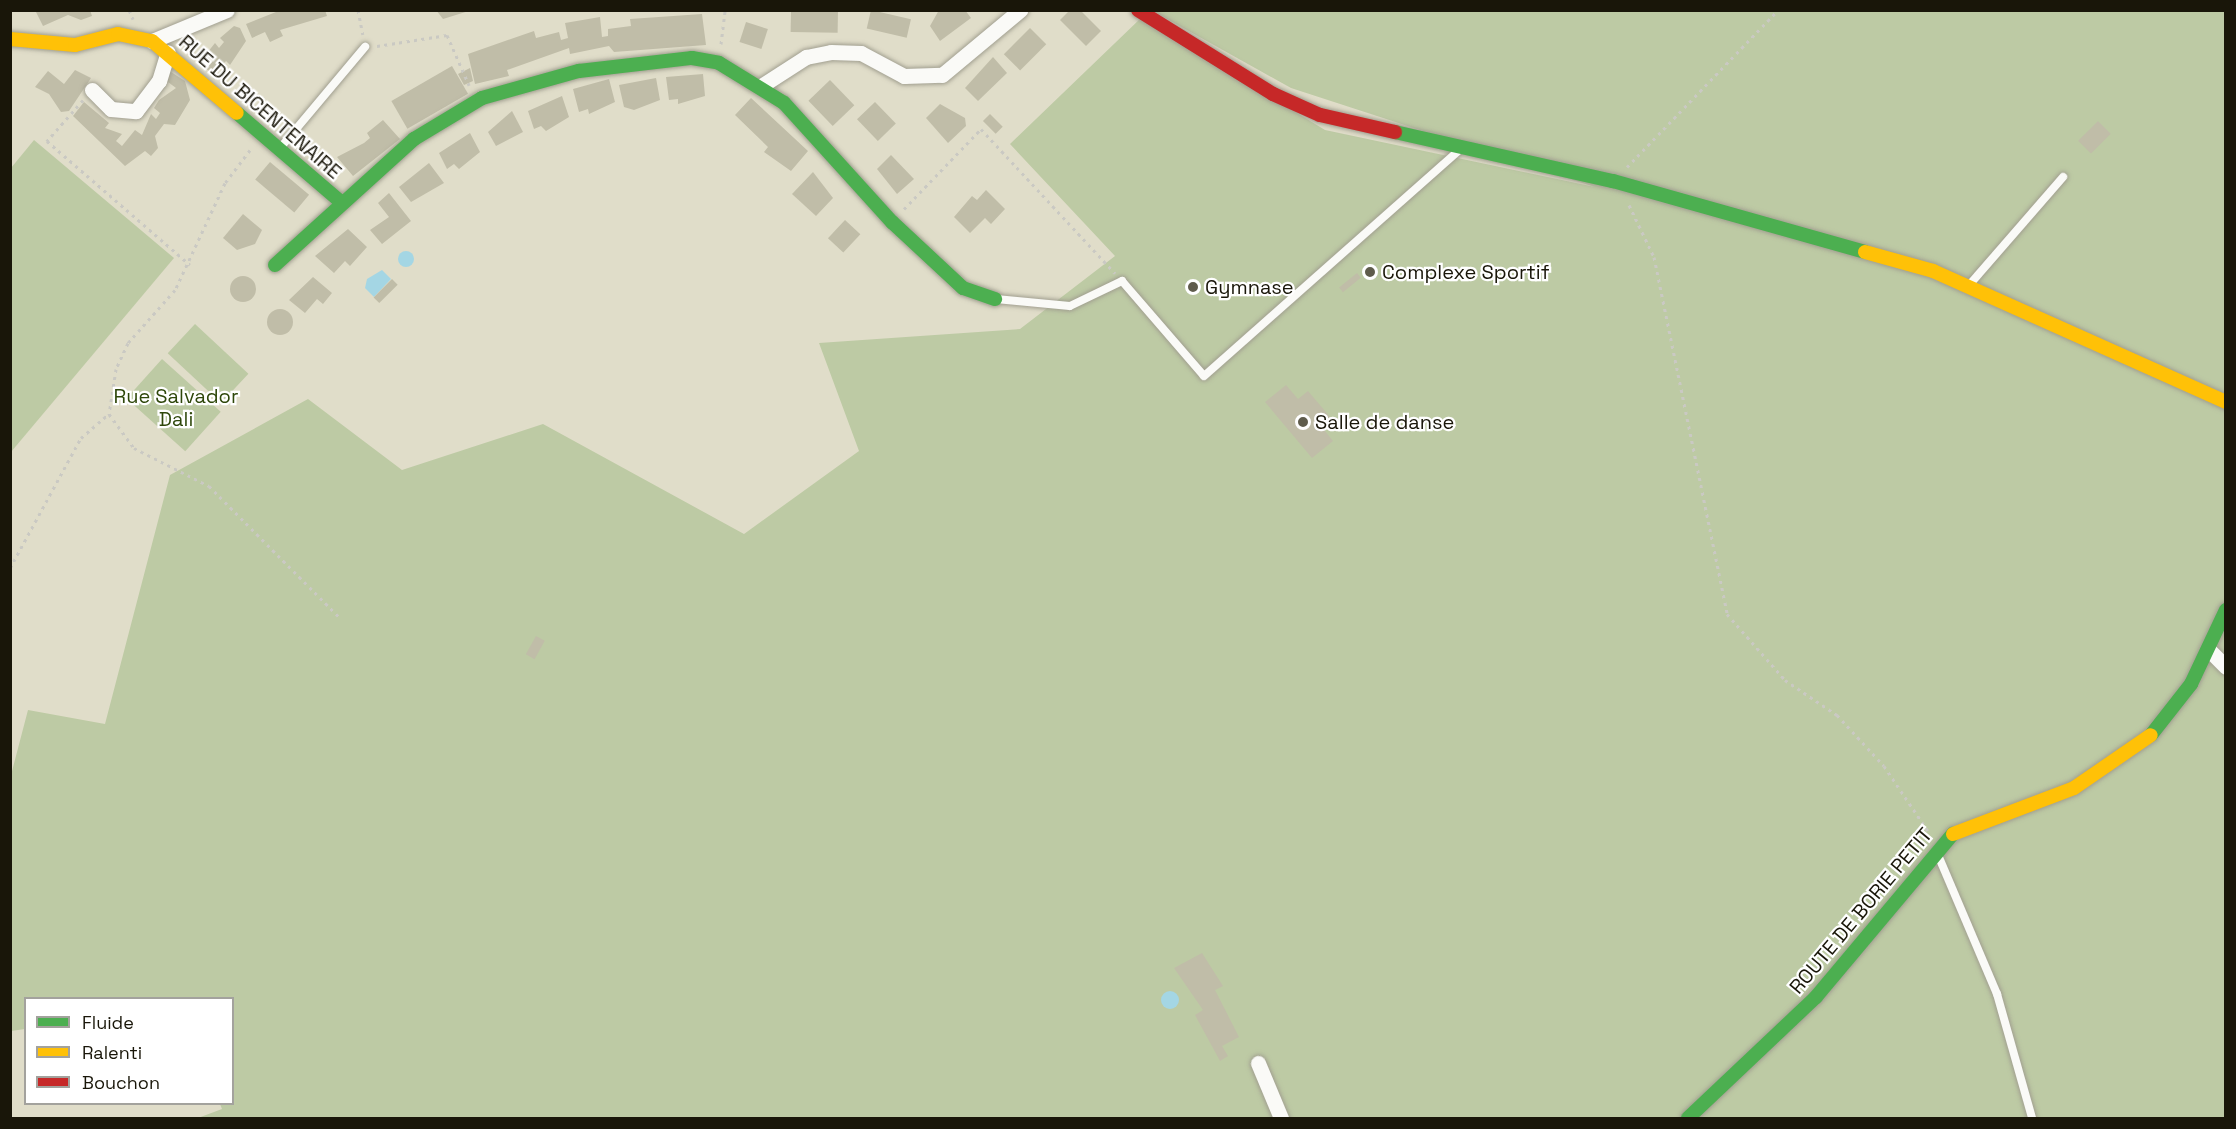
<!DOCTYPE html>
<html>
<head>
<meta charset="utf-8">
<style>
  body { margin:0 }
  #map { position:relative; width:2236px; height:1129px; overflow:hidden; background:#e0ddc9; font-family:"Space Grotesk",sans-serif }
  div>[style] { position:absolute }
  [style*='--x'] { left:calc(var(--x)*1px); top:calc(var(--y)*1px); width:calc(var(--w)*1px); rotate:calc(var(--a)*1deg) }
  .green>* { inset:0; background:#bdcaa4; transform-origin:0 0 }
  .water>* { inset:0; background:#a4d6e4 }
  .round { border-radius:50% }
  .building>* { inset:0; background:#c0bda8; transform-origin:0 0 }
  .path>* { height:3px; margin-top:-1.5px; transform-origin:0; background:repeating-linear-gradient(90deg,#cac9c3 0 3px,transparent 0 7.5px) }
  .roads { filter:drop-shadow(0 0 2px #a19f90) drop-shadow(0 0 2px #a19f90) }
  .lane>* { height:8px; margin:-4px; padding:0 4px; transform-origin:4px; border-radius:4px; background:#fafaf7 }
  .street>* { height:15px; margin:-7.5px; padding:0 7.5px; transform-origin:7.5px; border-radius:7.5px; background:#fafaf7 }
  .fast>* { height:14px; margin:-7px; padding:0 7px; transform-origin:7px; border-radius:7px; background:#4caf50 }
  .slow>* { height:14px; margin:-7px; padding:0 7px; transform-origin:7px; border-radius:7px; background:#ffc107 }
  .jam>* { height:14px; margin:-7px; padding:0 7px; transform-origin:7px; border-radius:7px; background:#c62828 }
  .dots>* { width:16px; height:16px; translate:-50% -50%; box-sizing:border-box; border:3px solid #fff; border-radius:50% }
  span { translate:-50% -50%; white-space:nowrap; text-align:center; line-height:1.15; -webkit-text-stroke:4.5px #fff; paint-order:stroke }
  .street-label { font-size:20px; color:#191609 }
  .poi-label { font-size:20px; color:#191609 }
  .left { translate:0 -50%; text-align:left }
  .park-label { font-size:20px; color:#2e470a }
  .frame { position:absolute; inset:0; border:12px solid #191609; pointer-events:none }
  .legend { position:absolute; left:24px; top:997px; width:210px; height:108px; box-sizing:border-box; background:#fff; border:2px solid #a3a29d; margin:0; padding:8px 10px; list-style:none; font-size:18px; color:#191609 }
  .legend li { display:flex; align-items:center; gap:12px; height:30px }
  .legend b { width:30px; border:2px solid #a3a29d }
</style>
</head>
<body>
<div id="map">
  <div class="green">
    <i style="clip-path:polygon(1153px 11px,2225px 11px,2225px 1118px,198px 1118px,222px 1109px,220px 1104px,232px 1104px,232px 998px,26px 998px,25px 1029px,11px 1031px,11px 775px,28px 710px,105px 724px,170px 475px,308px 399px,402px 470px,543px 424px,744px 534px,859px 451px,819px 343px,1020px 329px,1115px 256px,1010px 144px,1141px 18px,1325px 130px,1595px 187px,1291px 88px)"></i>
    <i style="clip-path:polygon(34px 140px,174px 258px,11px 452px,11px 168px)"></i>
    <i style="left:195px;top:324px;width:73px;height:40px;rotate:43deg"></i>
    <i style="left:162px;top:359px;width:79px;height:53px;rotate:42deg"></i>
  </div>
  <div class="water">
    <i class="round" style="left:398px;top:251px;width:16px;height:16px"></i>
    <i style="clip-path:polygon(382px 270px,391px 279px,374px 297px,365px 288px,367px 279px)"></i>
    <i class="round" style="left:1161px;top:991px;width:18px;height:18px"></i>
  </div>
  <div class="building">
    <i style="clip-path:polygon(35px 10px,90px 10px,92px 16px,81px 20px,68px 15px,43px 26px)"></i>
    <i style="clip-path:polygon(281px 10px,325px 10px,327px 16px,280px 30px,283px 36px,270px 42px,265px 32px,252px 38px,246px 24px)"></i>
    <i style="clip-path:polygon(436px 10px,472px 10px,443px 19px)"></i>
    <i style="left:791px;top:10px;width:47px;height:22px;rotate:1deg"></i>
    <i style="left:871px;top:10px;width:41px;height:19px;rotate:13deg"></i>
    <i style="clip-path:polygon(939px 10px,965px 10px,971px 18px,940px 41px,930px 26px)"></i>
    <i style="clip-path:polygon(1070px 10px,1080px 10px,1101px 31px,1086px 46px,1060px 20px)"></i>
    <i style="clip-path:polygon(702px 14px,706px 45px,614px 52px,609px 46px,570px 54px,569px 48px,507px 70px,509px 76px,475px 84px,468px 54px,534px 31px,536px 38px,559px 32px,561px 40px,568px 38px,565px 23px,600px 17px,602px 37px,608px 36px,608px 29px,631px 26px,630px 19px)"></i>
    <i style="left:746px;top:22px;width:23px;height:21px;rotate:18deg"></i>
    <i style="clip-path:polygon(234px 26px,240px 28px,246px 41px,230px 65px,226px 61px,214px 75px,199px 63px,215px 43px,219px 48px,224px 42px,220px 38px)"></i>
    <i style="left:1030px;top:28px;width:23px;height:37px;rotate:45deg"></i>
    <i style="clip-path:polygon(993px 57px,1007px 73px,978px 101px,965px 88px)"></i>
    <i style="left:452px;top:66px;width:32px;height:70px;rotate:60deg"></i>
    <i style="clip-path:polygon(470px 68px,473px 81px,464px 85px,458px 74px)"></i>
    <i style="clip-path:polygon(75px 70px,91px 78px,69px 111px,61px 112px,49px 94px,35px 87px,48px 71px,64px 84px)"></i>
    <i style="clip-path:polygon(171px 72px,185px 81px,190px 100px,175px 125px,164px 124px,155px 136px,158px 148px,151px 156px,145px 151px,125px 166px,73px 116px,84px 102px,109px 123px,105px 128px,122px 134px,116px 141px,122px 146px,135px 130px,142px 135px,151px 114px,156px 119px,160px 113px,154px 108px,159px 100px,176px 88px,164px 79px)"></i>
    <i style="clip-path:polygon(703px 74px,705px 96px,678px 104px,678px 99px,669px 100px,666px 77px)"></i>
    <i style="clip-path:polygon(656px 78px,660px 100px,634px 110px,624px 107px,619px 85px)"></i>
    <i style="clip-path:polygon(609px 79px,615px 102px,589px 114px,588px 109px,579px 112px,573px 89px)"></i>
    <i style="left:830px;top:80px;width:35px;height:30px;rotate:46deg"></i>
    <i style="clip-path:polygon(562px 96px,569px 117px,546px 131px,541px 126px,534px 129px,528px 111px)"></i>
    <i style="clip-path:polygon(751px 98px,808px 151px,791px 171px,764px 152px,768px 147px,735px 115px)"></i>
    <i style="left:875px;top:102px;width:30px;height:25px;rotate:46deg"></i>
    <i style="clip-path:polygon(940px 104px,965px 118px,966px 126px,948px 143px,926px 118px)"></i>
    <i style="clip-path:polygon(512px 111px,523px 132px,496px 146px,488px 132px)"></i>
    <i style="left:990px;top:114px;width:18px;height:10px;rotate:45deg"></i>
    <i style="clip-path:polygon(383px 120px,400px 139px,353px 176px,337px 157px,364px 143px,370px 138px,367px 133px)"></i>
    <i style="left:2098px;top:121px;width:18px;height:28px;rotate:45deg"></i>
    <i style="clip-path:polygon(470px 133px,480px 152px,459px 169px,454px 164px,447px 169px,439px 153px)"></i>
    <i style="clip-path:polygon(891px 155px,914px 179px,897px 194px,877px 169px)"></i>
    <i style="left:270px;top:162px;width:51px;height:23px;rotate:40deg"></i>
    <i style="clip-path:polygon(429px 163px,444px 183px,411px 202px,399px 187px)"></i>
    <i style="clip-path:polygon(813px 172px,833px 198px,816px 216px,792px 194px)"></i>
    <i style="clip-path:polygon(986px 190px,1005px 209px,991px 224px,985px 218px,970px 233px,954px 217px,972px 196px,977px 200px)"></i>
    <i style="clip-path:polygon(389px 193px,411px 221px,382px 244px,370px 230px,389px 217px,378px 203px)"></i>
    <i style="clip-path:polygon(243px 214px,262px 230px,255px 244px,237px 250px,223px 238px)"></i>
    <i style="left:845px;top:220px;width:21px;height:25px;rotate:43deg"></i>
    <i style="clip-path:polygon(348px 229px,367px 247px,350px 266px,345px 261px,334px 273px,315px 256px)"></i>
    <i style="left:1357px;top:273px;width:6px;height:23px;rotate:51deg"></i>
    <i class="round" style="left:230px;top:276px;width:26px;height:26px"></i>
    <i style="clip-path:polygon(313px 277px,332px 293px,323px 304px,317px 299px,305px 313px,289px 300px)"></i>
    <i style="left:392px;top:279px;width:8px;height:26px;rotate:45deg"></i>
    <i class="round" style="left:267px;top:309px;width:26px;height:26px"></i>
    <i style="clip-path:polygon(1286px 385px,1298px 399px,1308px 391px,1331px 418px,1321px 426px,1333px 441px,1312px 458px,1265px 402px)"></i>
    <i style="left:536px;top:636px;width:10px;height:21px;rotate:29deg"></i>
    <i style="clip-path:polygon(1202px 953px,1223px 986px,1215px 990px,1239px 1037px,1222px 1046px,1228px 1056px,1220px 1061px,1195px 1015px,1203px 1010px,1174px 968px)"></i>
  </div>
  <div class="path">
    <i style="--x:129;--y:10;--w:10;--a:66"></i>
    <i style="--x:358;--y:10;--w:25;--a:79"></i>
    <i style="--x:721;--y:44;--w:34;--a:-83"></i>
    <i style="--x:377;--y:46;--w:71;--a:-8.9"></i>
    <i style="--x:447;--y:35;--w:55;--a:66.3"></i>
    <i style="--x:83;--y:100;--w:55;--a:131.3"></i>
    <i style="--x:47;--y:141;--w:189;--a:40.9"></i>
    <i style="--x:250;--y:150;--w:41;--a:127.1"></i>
    <i style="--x:225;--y:183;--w:118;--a:115"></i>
    <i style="--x:175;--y:290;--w:71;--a:131.6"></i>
    <i style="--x:128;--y:343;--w:29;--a:115"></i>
    <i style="--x:116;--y:369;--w:46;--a:98.8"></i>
    <i style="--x:109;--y:414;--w:42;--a:53.7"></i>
    <i style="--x:134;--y:448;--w:84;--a:26.9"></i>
    <i style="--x:209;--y:486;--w:185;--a:45.2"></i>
    <i style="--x:1627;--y:167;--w:218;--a:-46.1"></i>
    <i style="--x:1629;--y:205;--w:58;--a:64.3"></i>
    <i style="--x:1654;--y:257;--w:364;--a:78.4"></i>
    <i style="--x:1727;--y:614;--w:88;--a:48.7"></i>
    <i style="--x:1785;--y:680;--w:63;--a:33.9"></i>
    <i style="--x:1837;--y:715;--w:69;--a:47.3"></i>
    <i style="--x:1884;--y:766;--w:78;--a:55.9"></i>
    <i style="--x:904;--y:209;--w:111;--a:-46.1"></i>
    <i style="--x:981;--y:129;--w:197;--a:47.1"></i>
    <i style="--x:10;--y:568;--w:148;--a:-61.4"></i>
    <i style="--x:81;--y:438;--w:37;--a:-41"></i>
  </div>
  <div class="roads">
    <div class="lane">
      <i style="--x:281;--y:147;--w:131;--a:-50"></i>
      <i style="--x:1970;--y:284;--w:142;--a:-49"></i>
      <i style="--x:996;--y:299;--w:74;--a:5.4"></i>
      <i style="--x:1070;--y:306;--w:58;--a:-25.7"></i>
      <i style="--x:1122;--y:281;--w:125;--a:49.2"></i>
      <i style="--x:1204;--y:376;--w:343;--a:-41.5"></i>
      <i style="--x:1938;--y:855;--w:151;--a:67"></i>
      <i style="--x:1997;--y:994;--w:129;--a:74.2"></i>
    </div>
    <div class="street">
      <i style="--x:152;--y:41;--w:81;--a:-22.5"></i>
      <i style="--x:761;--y:86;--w:54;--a:-32.8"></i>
      <i style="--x:806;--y:57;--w:25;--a:-11"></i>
      <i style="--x:831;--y:52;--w:30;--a:2"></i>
      <i style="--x:861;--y:53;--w:49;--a:28.1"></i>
      <i style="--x:904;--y:76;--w:38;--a:-2"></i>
      <i style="--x:942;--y:75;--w:102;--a:-39.8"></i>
      <i style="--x:92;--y:90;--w:27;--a:45"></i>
      <i style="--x:111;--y:109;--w:25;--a:5"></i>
      <i style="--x:136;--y:111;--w:38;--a:-53"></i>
      <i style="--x:159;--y:81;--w:30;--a:-73"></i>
      <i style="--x:2208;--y:649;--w:25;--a:45"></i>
      <i style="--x:1258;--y:1063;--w:60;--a:67.3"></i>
    </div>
    <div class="fast">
      <i style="--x:237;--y:113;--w:138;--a:40.6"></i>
      <i style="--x:1395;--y:132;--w:223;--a:12.7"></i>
      <i style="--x:1613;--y:181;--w:262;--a:15.7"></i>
      <i style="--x:275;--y:265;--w:188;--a:-42.2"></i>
      <i style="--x:414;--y:139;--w:79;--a:-31.1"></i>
      <i style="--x:482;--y:98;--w:101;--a:-15.6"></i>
      <i style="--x:579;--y:71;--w:114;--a:-6.6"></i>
      <i style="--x:692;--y:58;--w:27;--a:10"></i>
      <i style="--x:719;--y:63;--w:76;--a:31.6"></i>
      <i style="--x:784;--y:103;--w:161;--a:47.8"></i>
      <i style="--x:892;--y:222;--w:97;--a:42.9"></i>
      <i style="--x:963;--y:288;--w:34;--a:19"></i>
      <i style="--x:2151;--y:735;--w:65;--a:-51.9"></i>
      <i style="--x:2191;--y:684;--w:82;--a:-64.7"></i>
      <i style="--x:1688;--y:1118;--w:176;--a:-43.4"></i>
      <i style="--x:1816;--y:997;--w:213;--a:-50"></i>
    </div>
    <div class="slow">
      <i style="--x:10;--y:39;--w:65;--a:5.3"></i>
      <i style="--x:75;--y:45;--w:44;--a:-14.3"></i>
      <i style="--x:118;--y:34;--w:35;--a:12"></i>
      <i style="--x:152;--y:41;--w:111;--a:40.3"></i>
      <i style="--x:1865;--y:252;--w:71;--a:15.6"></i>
      <i style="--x:1933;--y:271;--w:321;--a:24.1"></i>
      <i style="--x:1953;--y:834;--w:129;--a:-20.8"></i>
      <i style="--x:2074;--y:788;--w:93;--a:-34.5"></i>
    </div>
    <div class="jam">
      <i style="--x:1138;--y:10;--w:159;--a:31.9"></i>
      <i style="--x:1273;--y:94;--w:51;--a:24.1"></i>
      <i style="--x:1320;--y:115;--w:77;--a:12.8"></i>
    </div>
  </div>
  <div class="dots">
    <i style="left:1370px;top:272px;background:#5f5c4c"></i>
    <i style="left:1193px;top:287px;background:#5f5c4c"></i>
    <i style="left:1303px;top:422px;background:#5f5c4c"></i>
  </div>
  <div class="street-label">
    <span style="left:260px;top:107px;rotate:41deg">RUE DU BICENTENAIRE</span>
    <span style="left:1861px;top:911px;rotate:-50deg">ROUTE DE BORIE PETIT</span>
  </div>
  <div class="poi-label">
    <span class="left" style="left:1382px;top:272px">Complexe Sportif</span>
    <span class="left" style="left:1205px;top:287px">Gymnase</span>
    <span class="left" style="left:1315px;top:422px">Salle de danse</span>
  </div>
  <div class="park-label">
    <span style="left:176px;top:408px">Rue Salvador<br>Dali</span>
  </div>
  <div class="frame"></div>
  <ul class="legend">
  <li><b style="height:8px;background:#4caf50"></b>Fluide</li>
  <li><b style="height:8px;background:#ffc107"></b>Ralenti</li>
  <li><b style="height:8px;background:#c62828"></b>Bouchon</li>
  </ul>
</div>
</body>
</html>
